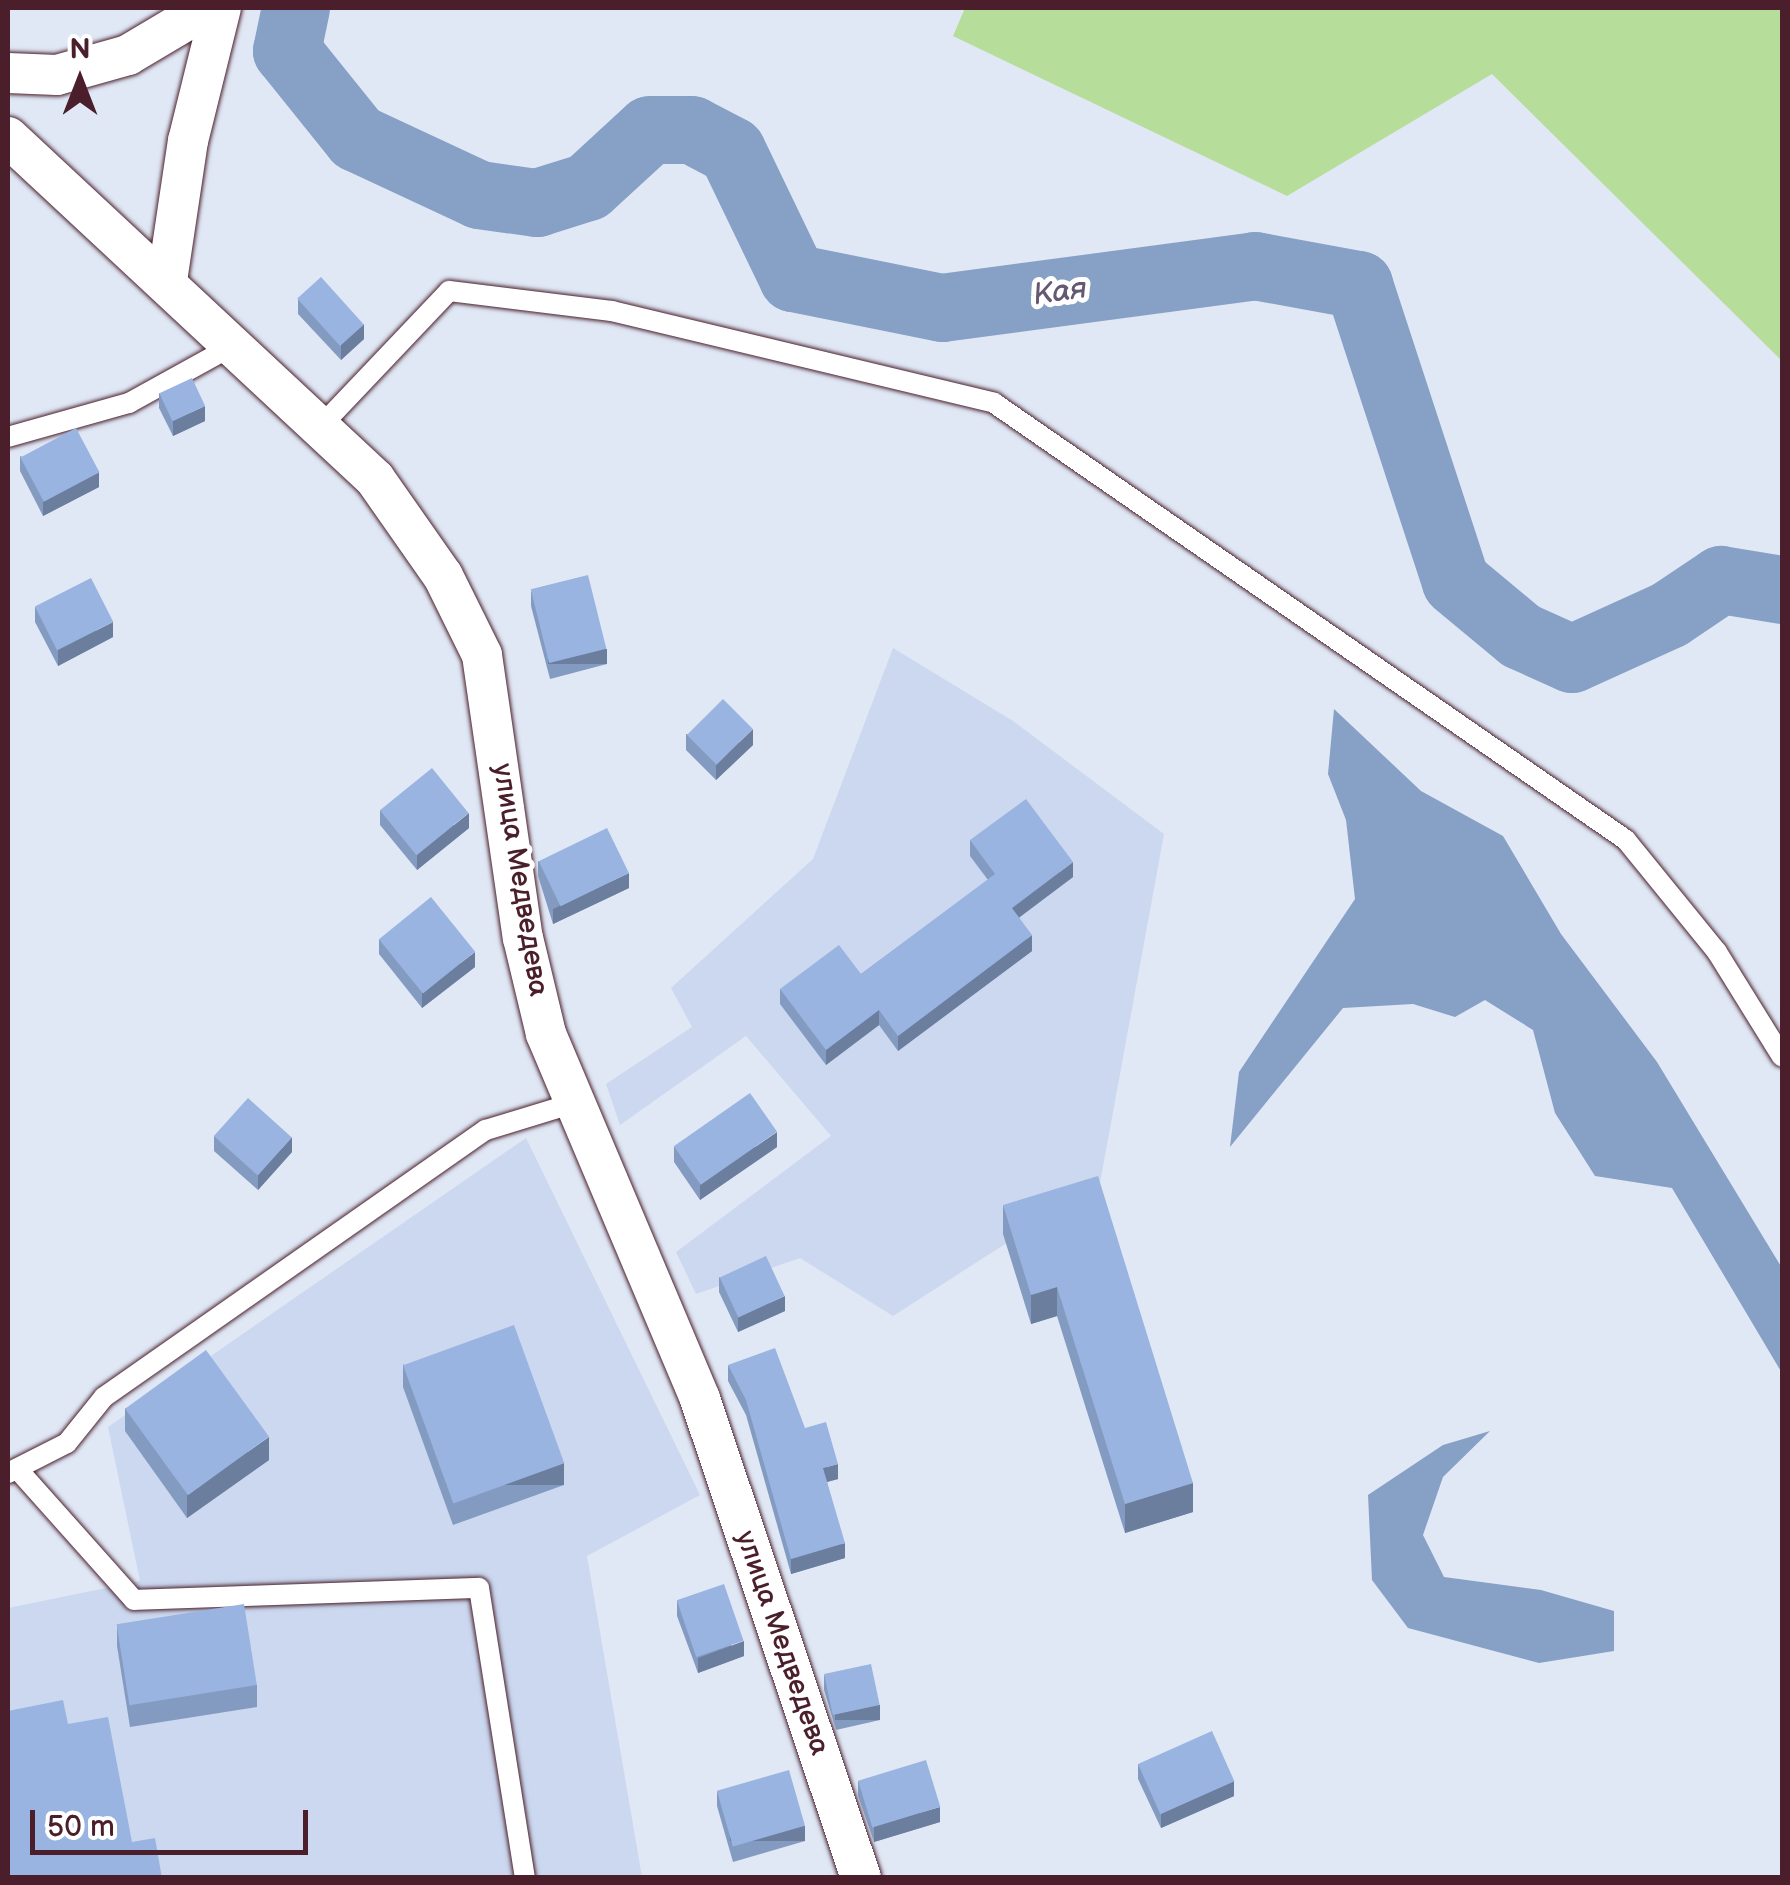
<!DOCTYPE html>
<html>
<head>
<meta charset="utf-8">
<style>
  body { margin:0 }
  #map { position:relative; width:1790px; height:1885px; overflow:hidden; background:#e0e8f6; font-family:"Balsamiq Sans",sans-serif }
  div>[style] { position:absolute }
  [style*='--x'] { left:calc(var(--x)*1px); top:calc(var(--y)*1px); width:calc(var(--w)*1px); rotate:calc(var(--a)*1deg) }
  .built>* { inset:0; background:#cbd8ef }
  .green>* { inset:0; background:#b6dd99 }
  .water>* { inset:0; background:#87a0c6 }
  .river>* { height:68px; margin:-34px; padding:0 34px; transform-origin:34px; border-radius:34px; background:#87a0c6 }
  .roads { filter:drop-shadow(0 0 2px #4a1f2b) drop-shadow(0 0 2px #4a1f2b) }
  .lane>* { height:20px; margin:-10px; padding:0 10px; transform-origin:10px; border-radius:10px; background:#fff }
  .street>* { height:40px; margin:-20px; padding:0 20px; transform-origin:20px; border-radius:20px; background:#fff }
  .wall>* { inset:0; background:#849bc1 }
  .shaded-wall>* { inset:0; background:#6b7e9d; transform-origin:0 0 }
  .building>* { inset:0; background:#99b4e0; transform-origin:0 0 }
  span { translate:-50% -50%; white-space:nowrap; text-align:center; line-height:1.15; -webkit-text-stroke:10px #fff; paint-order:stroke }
  .street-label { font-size:28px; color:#4a1f2b }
  .water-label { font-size:30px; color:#655971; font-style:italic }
  .frame { position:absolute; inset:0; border:10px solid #4a1f2b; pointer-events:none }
  .north { position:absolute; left:30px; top:30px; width:100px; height:100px; -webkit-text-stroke:8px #fff; paint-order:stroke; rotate:0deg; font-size:28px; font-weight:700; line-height:40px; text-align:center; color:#4a1f2b }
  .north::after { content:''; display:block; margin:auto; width:35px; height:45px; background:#4a1f2b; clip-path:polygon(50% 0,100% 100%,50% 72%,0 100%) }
  .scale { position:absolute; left:30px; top:1810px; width:278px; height:45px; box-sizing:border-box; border:5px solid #4a1f2b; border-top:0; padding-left:12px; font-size:30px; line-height:35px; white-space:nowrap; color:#4a1f2b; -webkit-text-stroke:8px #fff; paint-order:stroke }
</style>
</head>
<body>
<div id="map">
  <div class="built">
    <i style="clip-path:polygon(893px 648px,1013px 721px,1164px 834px,1100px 1183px,893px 1316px,800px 1258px,696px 1294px,676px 1252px,831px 1136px,746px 1036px,620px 1125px,606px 1084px,692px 1027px,671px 988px,813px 859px)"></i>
    <i style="clip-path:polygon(526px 1138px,700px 1495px,587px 1556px,642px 1877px,8px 1878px,8px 1608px,140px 1581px,108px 1427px)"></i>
  </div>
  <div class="green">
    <i style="clip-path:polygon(965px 8px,1782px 8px,1782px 361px,1492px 74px,1287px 196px,953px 36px)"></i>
  </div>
  <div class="water">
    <i style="clip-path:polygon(1334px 709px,1421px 791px,1503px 836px,1561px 934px,1657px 1062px,1782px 1268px,1782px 1373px,1672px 1188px,1595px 1176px,1555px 1113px,1533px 1030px,1485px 1000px,1455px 1017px,1413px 1004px,1343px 1008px,1230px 1147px,1239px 1072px,1355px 899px,1346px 820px,1328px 774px)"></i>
    <i style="clip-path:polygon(1490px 1431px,1443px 1477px,1423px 1535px,1444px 1577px,1541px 1590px,1614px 1611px,1614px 1651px,1539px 1663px,1408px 1628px,1372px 1580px,1368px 1495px,1443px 1445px)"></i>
  </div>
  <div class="river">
    <i style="--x:296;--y:8;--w:44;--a:101.8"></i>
    <i style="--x:287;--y:51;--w:112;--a:51.2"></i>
    <i style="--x:357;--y:138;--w:135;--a:25"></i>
    <i style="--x:479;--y:195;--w:59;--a:7.9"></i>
    <i style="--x:537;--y:203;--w:53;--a:-17.4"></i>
    <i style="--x:588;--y:187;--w:84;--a:-42.6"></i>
    <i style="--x:650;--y:130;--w:42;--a:0"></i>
    <i style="--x:692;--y:130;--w:45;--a:27.7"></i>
    <i style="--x:732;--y:151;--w:141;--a:64.3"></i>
    <i style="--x:793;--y:278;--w:152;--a:11.4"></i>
    <i style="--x:942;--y:308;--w:316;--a:-7.6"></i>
    <i style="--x:1255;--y:266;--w:106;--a:10.4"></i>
    <i style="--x:1359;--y:285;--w:312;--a:71.9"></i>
    <i style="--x:1456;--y:582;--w:85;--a:39.7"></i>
    <i style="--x:1521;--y:636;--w:56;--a:24.3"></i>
    <i style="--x:1572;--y:659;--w:107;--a:-24.4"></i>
    <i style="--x:1669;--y:615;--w:63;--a:-33.9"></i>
    <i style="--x:1721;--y:580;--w:62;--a:9.3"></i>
  </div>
  <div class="roads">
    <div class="lane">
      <i style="--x:321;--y:426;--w:186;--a:-46.5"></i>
      <i style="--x:449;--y:291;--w:164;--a:7"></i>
      <i style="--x:612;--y:311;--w:393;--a:13.5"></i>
      <i style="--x:994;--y:403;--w:768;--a:34.66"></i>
      <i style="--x:1626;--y:840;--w:144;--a:50.9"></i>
      <i style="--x:1717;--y:952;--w:123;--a:58.2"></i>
      <i style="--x:8;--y:437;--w:126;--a:-15.7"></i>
      <i style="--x:129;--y:403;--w:122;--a:-28.9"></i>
      <i style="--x:20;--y:1472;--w:171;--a:48.3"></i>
      <i style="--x:134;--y:1600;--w:345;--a:-2"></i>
      <i style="--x:479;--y:1588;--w:294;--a:81"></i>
      <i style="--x:8;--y:1473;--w:66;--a:-27"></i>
      <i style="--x:67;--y:1443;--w:59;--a:-51.2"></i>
      <i style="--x:104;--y:1397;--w:466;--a:-35"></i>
      <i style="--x:486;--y:1130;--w:89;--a:-17"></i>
    </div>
    <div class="street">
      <i style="--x:8;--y:73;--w:49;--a:2.3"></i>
      <i style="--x:57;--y:75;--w:74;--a:-15.7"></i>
      <i style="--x:128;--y:55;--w:92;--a:-30.7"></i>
      <i style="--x:8;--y:137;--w:502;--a:42.98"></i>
      <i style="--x:375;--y:479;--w:118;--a:55"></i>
      <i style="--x:443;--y:576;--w:88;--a:63.7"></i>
      <i style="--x:482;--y:655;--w:286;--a:81.8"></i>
      <i style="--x:523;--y:938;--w:99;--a:76.5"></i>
      <i style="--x:546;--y:1034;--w:396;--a:67.1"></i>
      <i style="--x:700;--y:1399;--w:505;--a:71.42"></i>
      <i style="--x:167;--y:281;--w:142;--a:-81.5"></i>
      <i style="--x:188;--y:141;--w:137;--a:-76.1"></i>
    </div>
  </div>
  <div class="wall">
    <i style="clip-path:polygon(298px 299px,364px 339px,341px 360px,298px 314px)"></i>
    <i style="clip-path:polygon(159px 393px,205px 421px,173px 436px,159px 408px)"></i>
    <i style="clip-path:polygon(20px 456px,99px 487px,43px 516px,20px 471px)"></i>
    <i style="clip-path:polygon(531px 591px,607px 664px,550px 679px,531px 606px)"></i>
    <i style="clip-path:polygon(35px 607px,113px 637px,58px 666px,35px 622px)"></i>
    <i style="clip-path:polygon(686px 734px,753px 745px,716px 780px,686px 750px)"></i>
    <i style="clip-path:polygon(380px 810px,469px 828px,417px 870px,380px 825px)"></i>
    <i style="clip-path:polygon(970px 840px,1073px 877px,1019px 917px,1032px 951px,898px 1051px,879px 1025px,826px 1065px,780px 1004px,780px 989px,861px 974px,988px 880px,970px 856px)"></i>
    <i style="clip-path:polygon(538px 861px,629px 888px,553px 924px,538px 876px)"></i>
    <i style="clip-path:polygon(379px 939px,475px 967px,422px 1008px,379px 954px)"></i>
    <i style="clip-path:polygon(214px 1136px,292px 1152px,258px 1190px,214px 1151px)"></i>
    <i style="clip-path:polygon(674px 1146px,777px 1147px,700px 1200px,674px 1162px)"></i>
    <i style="clip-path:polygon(1003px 1205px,1193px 1483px,1193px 1512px,1125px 1533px,1057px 1316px,1031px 1324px,1003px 1234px)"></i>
    <i style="clip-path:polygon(719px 1277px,785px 1311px,738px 1332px,719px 1292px)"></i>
    <i style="clip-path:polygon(403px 1364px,564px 1485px,453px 1525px,403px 1387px)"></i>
    <i style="clip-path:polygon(728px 1365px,838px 1479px,827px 1482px,845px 1558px,791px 1574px,746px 1415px,728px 1381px)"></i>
    <i style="clip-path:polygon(125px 1408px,269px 1460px,187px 1518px,125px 1431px)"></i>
    <i style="clip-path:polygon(677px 1601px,744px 1656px,698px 1673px,677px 1616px)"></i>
    <i style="clip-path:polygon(117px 1624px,257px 1685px,257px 1707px,130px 1727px,117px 1646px)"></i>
    <i style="clip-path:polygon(824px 1675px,880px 1720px,836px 1730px,824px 1690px)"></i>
    <i style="clip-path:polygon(1138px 1764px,1234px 1796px,1161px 1828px,1138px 1779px)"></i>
    <i style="clip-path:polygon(858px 1781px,940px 1822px,874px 1842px,858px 1796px)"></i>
    <i style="clip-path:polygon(717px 1791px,805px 1841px,733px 1862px,717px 1806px)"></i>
  </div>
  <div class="shaded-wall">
    <i style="clip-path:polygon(364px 324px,364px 339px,341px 360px,341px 344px)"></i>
    <i style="clip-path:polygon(205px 406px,205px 421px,173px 436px,173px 421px)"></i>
    <i style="clip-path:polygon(99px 472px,99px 487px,43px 516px,43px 501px)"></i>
    <i style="clip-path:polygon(113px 622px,113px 637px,58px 666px,58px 650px)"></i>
    <i style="left:607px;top:649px;width:15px;height:59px;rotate:90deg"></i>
    <i style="clip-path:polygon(753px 729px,753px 745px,716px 780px,716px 765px)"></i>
    <i style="clip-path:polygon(469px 813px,469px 828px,417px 870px,417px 855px)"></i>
    <i style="clip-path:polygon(1073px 862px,1073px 877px,1012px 923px,1012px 908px)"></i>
    <i style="clip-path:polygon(629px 873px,629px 888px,553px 924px,553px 909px)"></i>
    <i style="clip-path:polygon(1032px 935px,1032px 951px,898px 1051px,898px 1036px)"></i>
    <i style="clip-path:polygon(475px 952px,475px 967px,422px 1008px,422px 993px)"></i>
    <i style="clip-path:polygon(879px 1010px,879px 1025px,826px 1065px,826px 1050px)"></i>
    <i style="clip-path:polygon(777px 1132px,777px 1147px,700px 1200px,700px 1185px)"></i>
    <i style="clip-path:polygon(292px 1137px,292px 1152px,258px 1190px,258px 1175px)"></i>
    <i style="clip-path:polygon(1057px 1287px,1057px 1316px,1031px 1324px,1031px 1295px)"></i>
    <i style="clip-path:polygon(785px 1296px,785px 1311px,738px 1332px,738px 1317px)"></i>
    <i style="clip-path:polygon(269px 1437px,269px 1460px,187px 1518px,187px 1495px)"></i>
    <i style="left:564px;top:1463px;width:22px;height:118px;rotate:90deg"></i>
    <i style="clip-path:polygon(838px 1464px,838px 1479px,823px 1483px,823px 1468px)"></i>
    <i style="clip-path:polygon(1193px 1483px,1193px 1512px,1125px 1533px,1125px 1504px)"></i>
    <i style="clip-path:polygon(845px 1543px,845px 1558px,791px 1574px,791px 1559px)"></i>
    <i style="clip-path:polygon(744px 1641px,744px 1656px,698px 1673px,698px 1658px)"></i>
    <i style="left:880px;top:1705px;width:15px;height:45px;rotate:90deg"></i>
    <i style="clip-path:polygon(1234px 1781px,1234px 1796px,1161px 1828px,1161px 1813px)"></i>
    <i style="clip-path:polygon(940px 1807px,940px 1822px,874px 1842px,874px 1826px)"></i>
    <i style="left:805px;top:1826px;width:15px;height:75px;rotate:90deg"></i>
  </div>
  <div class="building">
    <i style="left:321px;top:277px;width:64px;height:32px;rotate:48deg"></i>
    <i style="left:192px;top:378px;width:31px;height:36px;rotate:65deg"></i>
    <i style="left:76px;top:428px;width:50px;height:63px;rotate:62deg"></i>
    <i style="left:588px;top:575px;width:76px;height:59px;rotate:76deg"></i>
    <i style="left:91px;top:578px;width:49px;height:63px;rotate:63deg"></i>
    <i style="left:723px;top:699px;width:42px;height:51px;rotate:45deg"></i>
    <i style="left:432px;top:768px;width:58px;height:67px;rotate:51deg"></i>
    <i style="clip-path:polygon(1026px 799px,1073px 862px,1012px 908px,1032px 935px,898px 1036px,879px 1010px,826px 1050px,780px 989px,839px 945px,861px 974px,995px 874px,970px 840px)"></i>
    <i style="left:607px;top:828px;width:50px;height:76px;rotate:64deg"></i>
    <i style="left:431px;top:897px;width:70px;height:67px;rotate:51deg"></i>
    <i style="left:750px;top:1093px;width:47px;height:93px;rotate:55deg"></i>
    <i style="left:248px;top:1098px;width:59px;height:51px;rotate:42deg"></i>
    <i style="clip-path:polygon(1098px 1176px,1193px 1483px,1125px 1504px,1057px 1287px,1031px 1295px,1003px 1205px)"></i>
    <i style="left:766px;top:1256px;width:44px;height:51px;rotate:65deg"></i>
    <i style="left:514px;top:1325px;width:147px;height:118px;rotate:70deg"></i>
    <i style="clip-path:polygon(775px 1348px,805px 1428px,826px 1422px,838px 1464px,823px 1468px,845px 1543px,791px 1559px,746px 1400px,728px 1365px)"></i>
    <i style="left:206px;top:1350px;width:107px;height:100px;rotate:54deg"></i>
    <i style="left:724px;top:1584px;width:60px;height:50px;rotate:71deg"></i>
    <i style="left:244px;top:1604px;width:82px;height:129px;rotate:81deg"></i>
    <i style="left:871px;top:1664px;width:42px;height:48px;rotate:78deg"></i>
    <i style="clip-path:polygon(63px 1700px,68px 1724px,108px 1717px,132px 1842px,155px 1838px,162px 1878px,8px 1878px,8px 1711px)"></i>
    <i style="left:1212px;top:1731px;width:55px;height:81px;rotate:66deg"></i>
    <i style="left:926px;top:1760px;width:49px;height:71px;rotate:73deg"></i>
    <i style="left:789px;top:1770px;width:58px;height:75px;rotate:74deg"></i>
  </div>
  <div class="street-label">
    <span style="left:520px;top:880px;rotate:81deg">улица Медведева</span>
    <span style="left:782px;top:1643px;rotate:71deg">улица Медведева</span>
  </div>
  <div class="water-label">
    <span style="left:1060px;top:292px;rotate:-8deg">Кая</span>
  </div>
  <div class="frame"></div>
  <div class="north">N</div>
  <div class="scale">50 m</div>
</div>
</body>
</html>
